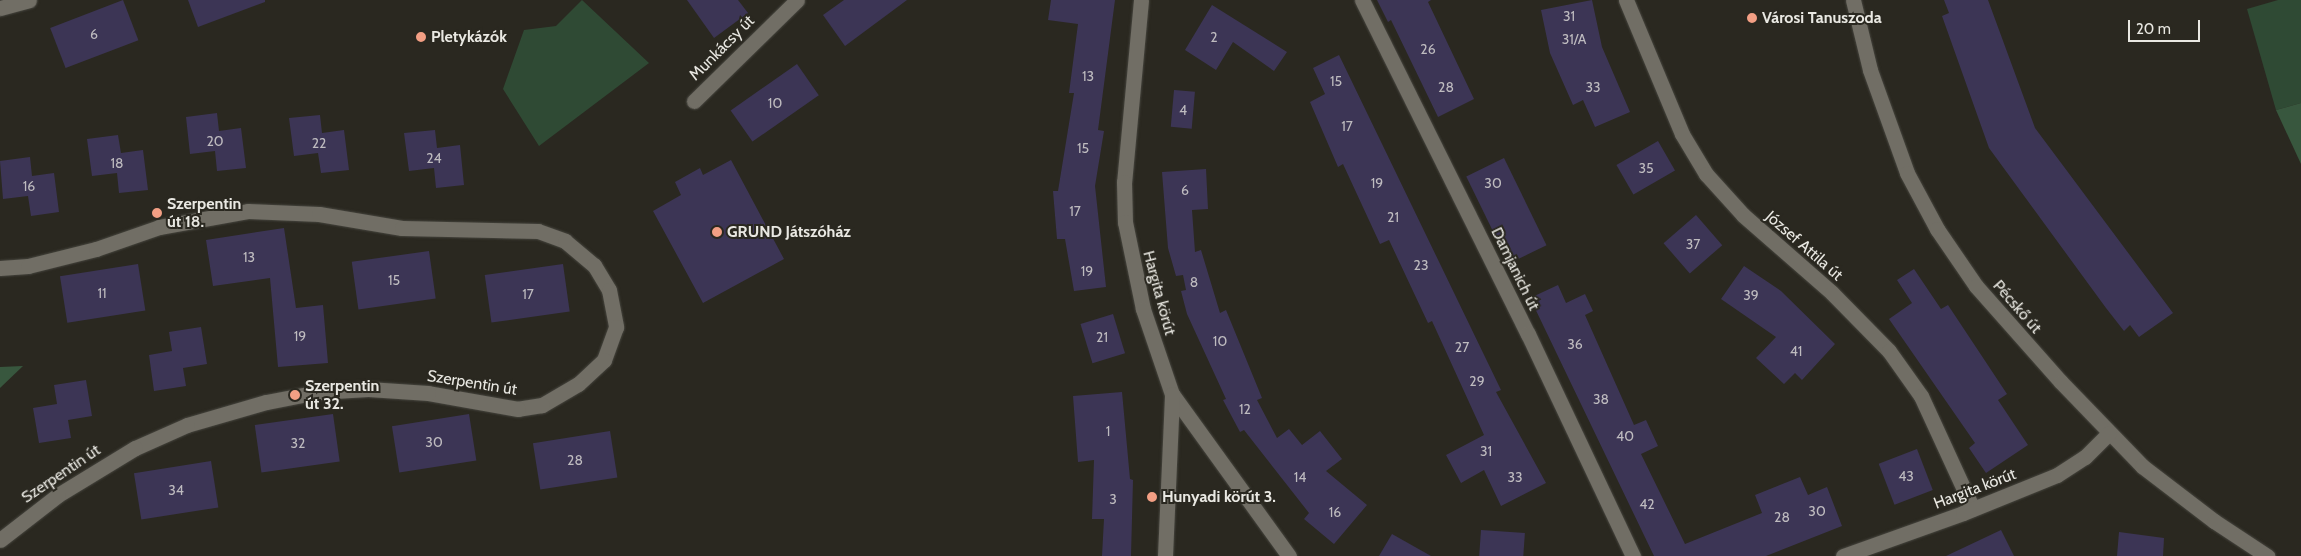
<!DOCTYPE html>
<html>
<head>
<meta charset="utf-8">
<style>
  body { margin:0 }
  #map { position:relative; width:2301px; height:556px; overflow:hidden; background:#2a2820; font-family:Cabin,sans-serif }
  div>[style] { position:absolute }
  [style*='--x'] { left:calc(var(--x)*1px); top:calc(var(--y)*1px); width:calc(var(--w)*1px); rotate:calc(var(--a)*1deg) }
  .green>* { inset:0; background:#2f4a34 }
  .forest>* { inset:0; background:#38573e }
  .building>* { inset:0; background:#3c3555; transform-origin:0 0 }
  .roads { filter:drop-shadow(0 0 1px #46453e) drop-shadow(0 0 1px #46453e) }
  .minor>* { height:15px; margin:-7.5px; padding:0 7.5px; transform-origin:7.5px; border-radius:7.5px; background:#716e65 }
  .dots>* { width:14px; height:14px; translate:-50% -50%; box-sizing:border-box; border:2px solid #2a2820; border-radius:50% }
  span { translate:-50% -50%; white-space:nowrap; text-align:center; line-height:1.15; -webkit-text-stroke:4px #2a2820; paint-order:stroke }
  .number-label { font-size:14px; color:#bebbbf }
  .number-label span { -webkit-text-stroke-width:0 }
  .poi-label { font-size:16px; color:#e9e8e2; font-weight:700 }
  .left { translate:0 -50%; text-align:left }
  .street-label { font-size:16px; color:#e9e8e2 }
  .scale { position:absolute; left:2128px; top:20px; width:72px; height:22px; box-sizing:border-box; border:2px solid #e9e8e2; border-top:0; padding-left:6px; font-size:15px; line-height:18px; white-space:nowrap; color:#e9e8e2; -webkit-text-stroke:4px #2a2820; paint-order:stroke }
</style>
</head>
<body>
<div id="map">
  <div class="green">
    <i style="clip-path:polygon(582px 0,649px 63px,539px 146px,503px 89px,524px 30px,556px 26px)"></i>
    <i style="clip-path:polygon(2278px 0,2301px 0,2301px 103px,2276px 110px,2247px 9px)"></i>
  </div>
  <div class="forest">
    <i style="clip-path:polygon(2301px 103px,2301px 164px,2276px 110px)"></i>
    <i style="clip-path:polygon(23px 366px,0 388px,0 367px)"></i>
  </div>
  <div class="building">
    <i style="left:123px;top:0;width:43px;height:78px;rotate:69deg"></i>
    <i style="clip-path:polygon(188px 0,265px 0,265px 2px,198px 27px)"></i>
    <i style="clip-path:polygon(687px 0,738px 0,748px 13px,714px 38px)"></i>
    <i style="clip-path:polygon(844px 0,907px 0,845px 46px,823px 15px)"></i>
    <i style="clip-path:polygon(1051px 0,1115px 0,1098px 130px,1104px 131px,1095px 186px,1106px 287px,1074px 291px,1065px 239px,1057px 239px,1053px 191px,1058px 191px,1074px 93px,1069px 93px,1078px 24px,1048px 20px)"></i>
    <i style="clip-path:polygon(1377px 0,1431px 0,1428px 2px,1474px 99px,1438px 117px,1391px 20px,1388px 22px)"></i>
    <i style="clip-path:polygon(1592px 0,1602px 47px,1630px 112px,1595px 127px,1583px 100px,1573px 105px,1550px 53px,1541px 10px)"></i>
    <i style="clip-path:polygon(1944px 0,1988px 0,2035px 128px,2173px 313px,2139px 337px,2130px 325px,2124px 331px,2106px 308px,1989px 148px,1942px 16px,1949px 13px)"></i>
    <i style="clip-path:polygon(1212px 5px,1287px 52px,1274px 71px,1233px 42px,1216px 70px,1185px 50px)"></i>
    <i style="clip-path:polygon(1339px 55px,1501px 390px,1496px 392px,1546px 483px,1501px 506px,1484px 470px,1461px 483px,1446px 455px,1484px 435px,1432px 321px,1428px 323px,1389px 240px,1380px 244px,1343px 164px,1338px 167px,1310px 102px,1325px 94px,1313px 68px)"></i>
    <i style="left:797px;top:64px;width:38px;height:81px;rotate:55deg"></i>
    <i style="left:1174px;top:90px;width:21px;height:37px;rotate:5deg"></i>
    <i style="clip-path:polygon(217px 113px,219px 131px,241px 128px,246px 168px,217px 171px,215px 151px,190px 154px,186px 117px)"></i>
    <i style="clip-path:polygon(320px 115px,322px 133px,344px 130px,349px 170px,321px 173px,318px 153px,294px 156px,289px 118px)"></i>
    <i style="clip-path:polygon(435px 130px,437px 148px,460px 145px,464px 185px,436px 188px,434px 168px,409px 171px,404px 133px)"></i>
    <i style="clip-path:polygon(118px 135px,121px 153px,143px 150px,148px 190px,119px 193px,117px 173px,92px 176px,87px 139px)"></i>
    <i style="left:1658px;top:141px;width:34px;height:48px;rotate:60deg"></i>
    <i style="clip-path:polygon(30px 157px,32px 176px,54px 173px,59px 212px,31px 216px,28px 196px,3px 199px,0 161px)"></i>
    <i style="left:1504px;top:158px;width:97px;height:42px;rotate:64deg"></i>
    <i style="clip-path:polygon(731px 160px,784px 259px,703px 303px,653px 211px,681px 195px,675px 182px,700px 168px,703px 175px)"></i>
    <i style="clip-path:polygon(1206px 169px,1208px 209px,1192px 210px,1195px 252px,1201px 250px,1220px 313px,1226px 310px,1262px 398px,1257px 400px,1277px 438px,1289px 429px,1302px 445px,1320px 431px,1342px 459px,1326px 471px,1367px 505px,1334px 544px,1304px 519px,1309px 513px,1244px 430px,1240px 432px,1223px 400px,1226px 399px,1187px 314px,1181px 291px,1186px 290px,1183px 275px,1176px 276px,1168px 248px,1162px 172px)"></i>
    <i style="left:1696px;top:215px;width:40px;height:43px;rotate:49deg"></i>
    <i style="clip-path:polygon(284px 228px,296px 308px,323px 305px,328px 363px,278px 367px,270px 278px,213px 286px,206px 240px)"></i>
    <i style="left:429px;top:251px;width:48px;height:78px;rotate:82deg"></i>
    <i style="left:138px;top:264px;width:47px;height:79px;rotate:81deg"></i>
    <i style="left:563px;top:264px;width:48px;height:79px;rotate:82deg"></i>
    <i style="clip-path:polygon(1744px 266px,1781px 291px,1835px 344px,1802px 380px,1795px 373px,1784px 384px,1756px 358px,1776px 337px,1721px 299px)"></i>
    <i style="clip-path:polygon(1914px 269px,1941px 309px,1948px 305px,2007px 394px,1998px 400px,2028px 445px,1986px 473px,1969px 448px,1975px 443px,1889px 319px,1912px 303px,1897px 280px)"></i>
    <i style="clip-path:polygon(1558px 285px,1566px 303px,1585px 294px,1593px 311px,1585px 315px,1634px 425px,1646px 420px,1658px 446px,1641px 454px,1685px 544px,1762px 513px,1755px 495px,1800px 477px,1808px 495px,1827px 487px,1842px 526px,1766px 556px,1654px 556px,1530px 298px)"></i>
    <i style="left:1113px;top:314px;width:41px;height:34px;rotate:73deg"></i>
    <i style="clip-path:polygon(201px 327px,207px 364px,183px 368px,186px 386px,154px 391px,149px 355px,172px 351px,169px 332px)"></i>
    <i style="clip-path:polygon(86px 380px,92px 416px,68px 420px,71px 438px,39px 443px,33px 408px,57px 404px,54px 385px)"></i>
    <i style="clip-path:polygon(1122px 392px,1130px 479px,1133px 480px,1131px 556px,1102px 556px,1104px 519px,1092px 519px,1094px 460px,1078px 462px,1073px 396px)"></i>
    <i style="left:333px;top:414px;width:48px;height:79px;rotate:82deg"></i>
    <i style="left:469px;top:414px;width:47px;height:78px;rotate:81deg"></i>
    <i style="left:610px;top:431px;width:47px;height:78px;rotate:81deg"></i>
    <i style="left:1917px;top:449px;width:44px;height:41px;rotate:69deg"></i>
    <i style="left:211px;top:461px;width:47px;height:78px;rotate:81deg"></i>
    <i style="left:1481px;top:530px;width:44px;height:26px;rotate:4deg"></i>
    <i style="clip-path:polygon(2001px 530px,2014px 556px,1946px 556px)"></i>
    <i style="clip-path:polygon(2119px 532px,2164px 538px,2163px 556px,2117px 556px)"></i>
    <i style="clip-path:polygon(1392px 534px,1431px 556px,1379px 556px)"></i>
  </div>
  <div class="roads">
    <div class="minor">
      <i style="--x:1141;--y:0;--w:183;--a:95.3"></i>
      <i style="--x:1124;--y:182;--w:40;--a:88.6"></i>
      <i style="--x:1125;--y:222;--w:89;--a:78.3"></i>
      <i style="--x:1143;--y:309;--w:90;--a:71.2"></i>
      <i style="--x:1172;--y:394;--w:200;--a:54.2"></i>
      <i style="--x:1362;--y:0;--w:373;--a:63.6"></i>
      <i style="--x:1528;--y:334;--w:246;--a:64.7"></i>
      <i style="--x:1626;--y:0;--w:145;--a:67.3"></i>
      <i style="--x:1682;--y:134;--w:47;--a:59"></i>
      <i style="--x:1706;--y:174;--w:55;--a:47.9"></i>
      <i style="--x:1743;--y:215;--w:118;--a:41.2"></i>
      <i style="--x:1832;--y:293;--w:81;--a:45.5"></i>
      <i style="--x:1889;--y:351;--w:55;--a:54.6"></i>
      <i style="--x:1921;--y:396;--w:124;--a:65.3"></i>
      <i style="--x:1853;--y:0;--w:72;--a:76.3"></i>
      <i style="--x:1870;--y:70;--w:109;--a:70.2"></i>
      <i style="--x:1907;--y:173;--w:64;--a:61.8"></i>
      <i style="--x:1937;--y:229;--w:69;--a:55.6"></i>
      <i style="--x:1976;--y:286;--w:128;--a:48.5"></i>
      <i style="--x:2061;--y:382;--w:117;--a:46"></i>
      <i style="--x:2142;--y:466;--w:91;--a:37.4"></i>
      <i style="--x:2214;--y:521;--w:64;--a:33.4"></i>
      <i style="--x:0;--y:8;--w:30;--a:-15"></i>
      <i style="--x:694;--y:101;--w:144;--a:-44.4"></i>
      <i style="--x:0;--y:268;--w:28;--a:-4"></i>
      <i style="--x:28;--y:266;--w:70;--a:-14"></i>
      <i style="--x:96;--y:249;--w:67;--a:-19.2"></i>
      <i style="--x:159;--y:227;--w:90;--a:-10.2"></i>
      <i style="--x:248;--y:211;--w:71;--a:2.4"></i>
      <i style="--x:319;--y:214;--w:84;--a:9.6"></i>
      <i style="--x:402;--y:228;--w:136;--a:1.3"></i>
      <i style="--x:538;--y:231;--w:29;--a:20"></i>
      <i style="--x:565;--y:241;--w:38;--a:40"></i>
      <i style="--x:594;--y:265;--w:29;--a:59"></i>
      <i style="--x:609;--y:290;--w:38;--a:79"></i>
      <i style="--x:616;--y:327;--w:35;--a:110"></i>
      <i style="--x:604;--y:360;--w:35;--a:137"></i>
      <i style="--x:578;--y:384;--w:42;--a:149.7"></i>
      <i style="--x:542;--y:405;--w:24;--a:171"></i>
      <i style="--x:518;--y:409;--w:91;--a:-169.9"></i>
      <i style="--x:428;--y:393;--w:60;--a:-176.2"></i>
      <i style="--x:368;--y:389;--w:50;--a:176.6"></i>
      <i style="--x:318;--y:392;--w:53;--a:169.1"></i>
      <i style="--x:266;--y:402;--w:82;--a:163.8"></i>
      <i style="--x:187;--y:425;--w:57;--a:156.1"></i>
      <i style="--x:135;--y:448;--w:90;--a:148.6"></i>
      <i style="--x:58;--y:495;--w:73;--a:142.2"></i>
      <i style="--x:1165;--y:556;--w:162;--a:-87.5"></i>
      <i style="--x:1843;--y:556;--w:127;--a:-19.7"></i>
      <i style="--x:1963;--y:513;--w:101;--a:-22"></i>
      <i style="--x:2057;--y:475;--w:33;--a:-33"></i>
      <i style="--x:2085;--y:457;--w:34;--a:-45"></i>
    </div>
  </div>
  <div class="dots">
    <i style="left:1752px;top:18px;background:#f39f84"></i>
    <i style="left:421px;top:37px;background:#f39f84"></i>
    <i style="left:157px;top:213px;background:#f39f84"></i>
    <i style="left:717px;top:232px;background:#f39f84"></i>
    <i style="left:295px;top:395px;background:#f39f84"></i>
    <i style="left:1152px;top:497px;background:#f39f84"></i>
  </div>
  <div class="number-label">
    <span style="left:1569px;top:16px">31</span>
    <span style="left:94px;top:34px">6</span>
    <span style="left:1214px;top:37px">2</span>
    <span style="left:1574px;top:39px">31/A</span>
    <span style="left:1428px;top:49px">26</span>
    <span style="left:1088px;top:76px">13</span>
    <span style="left:1336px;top:81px">15</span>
    <span style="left:1446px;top:87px">28</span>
    <span style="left:1593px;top:87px">33</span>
    <span style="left:775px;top:103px">10</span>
    <span style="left:1183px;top:110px">4</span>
    <span style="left:1347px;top:126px">17</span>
    <span style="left:215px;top:141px">20</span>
    <span style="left:319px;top:143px">22</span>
    <span style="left:1083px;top:148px">15</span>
    <span style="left:434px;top:158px">24</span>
    <span style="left:117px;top:163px">18</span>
    <span style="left:1646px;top:168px">35</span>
    <span style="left:1377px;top:183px">19</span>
    <span style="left:1493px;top:183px">30</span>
    <span style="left:29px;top:186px">16</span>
    <span style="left:1185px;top:190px">6</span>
    <span style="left:1075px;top:211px">17</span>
    <span style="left:1393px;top:217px">21</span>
    <span style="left:1693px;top:244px">37</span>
    <span style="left:249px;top:257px">13</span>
    <span style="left:1421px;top:265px">23</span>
    <span style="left:1087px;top:271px">19</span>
    <span style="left:394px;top:280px">15</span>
    <span style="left:1194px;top:282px">8</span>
    <span style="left:102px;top:293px">11</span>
    <span style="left:528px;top:294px">17</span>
    <span style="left:1751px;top:295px">39</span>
    <span style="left:300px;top:336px">19</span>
    <span style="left:1102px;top:337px">21</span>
    <span style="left:1220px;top:341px">10</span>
    <span style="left:1575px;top:344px">36</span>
    <span style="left:1462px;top:347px">27</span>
    <span style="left:1796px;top:351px">41</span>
    <span style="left:1477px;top:381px">29</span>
    <span style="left:1601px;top:399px">38</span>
    <span style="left:1245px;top:409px">12</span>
    <span style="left:1108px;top:431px">1</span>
    <span style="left:1625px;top:436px">40</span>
    <span style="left:434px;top:442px">30</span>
    <span style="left:298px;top:443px">32</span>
    <span style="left:1486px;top:451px">31</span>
    <span style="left:575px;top:460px">28</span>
    <span style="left:1906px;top:476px">43</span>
    <span style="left:1300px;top:477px">14</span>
    <span style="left:1515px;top:477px">33</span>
    <span style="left:176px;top:490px">34</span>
    <span style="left:1113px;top:499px">3</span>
    <span style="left:1647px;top:504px">42</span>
    <span style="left:1817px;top:511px">30</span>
    <span style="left:1335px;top:512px">16</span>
    <span style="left:1782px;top:517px">28</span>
  </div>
  <div class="poi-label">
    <span class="left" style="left:1762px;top:18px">Városi Tanuszoda</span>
    <span class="left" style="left:431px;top:37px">Pletykázók</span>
    <span class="left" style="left:167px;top:213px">Szerpentin<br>út 18.</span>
    <span class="left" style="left:727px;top:232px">GRUND Játszóház</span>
    <span class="left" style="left:305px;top:395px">Szerpentin<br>út 32.</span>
    <span class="left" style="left:1162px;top:497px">Hunyadi körút 3.</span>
  </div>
  <div class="street-label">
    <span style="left:722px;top:48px;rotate:-45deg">Munkácsy út</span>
    <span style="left:1804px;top:246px;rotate:41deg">József Attila út</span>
    <span style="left:1515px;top:269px;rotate:64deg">Damjanich út</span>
    <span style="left:1159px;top:293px;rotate:75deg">Hargita körút</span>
    <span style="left:2017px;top:307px;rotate:49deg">Pécskő út</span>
    <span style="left:472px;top:383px;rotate:9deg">Szerpentin út</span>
    <span style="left:61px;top:474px;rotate:-34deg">Szerpentin út</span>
    <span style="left:1975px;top:489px;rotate:-21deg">Hargita körút</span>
  </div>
  <div class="scale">20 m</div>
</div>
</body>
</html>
